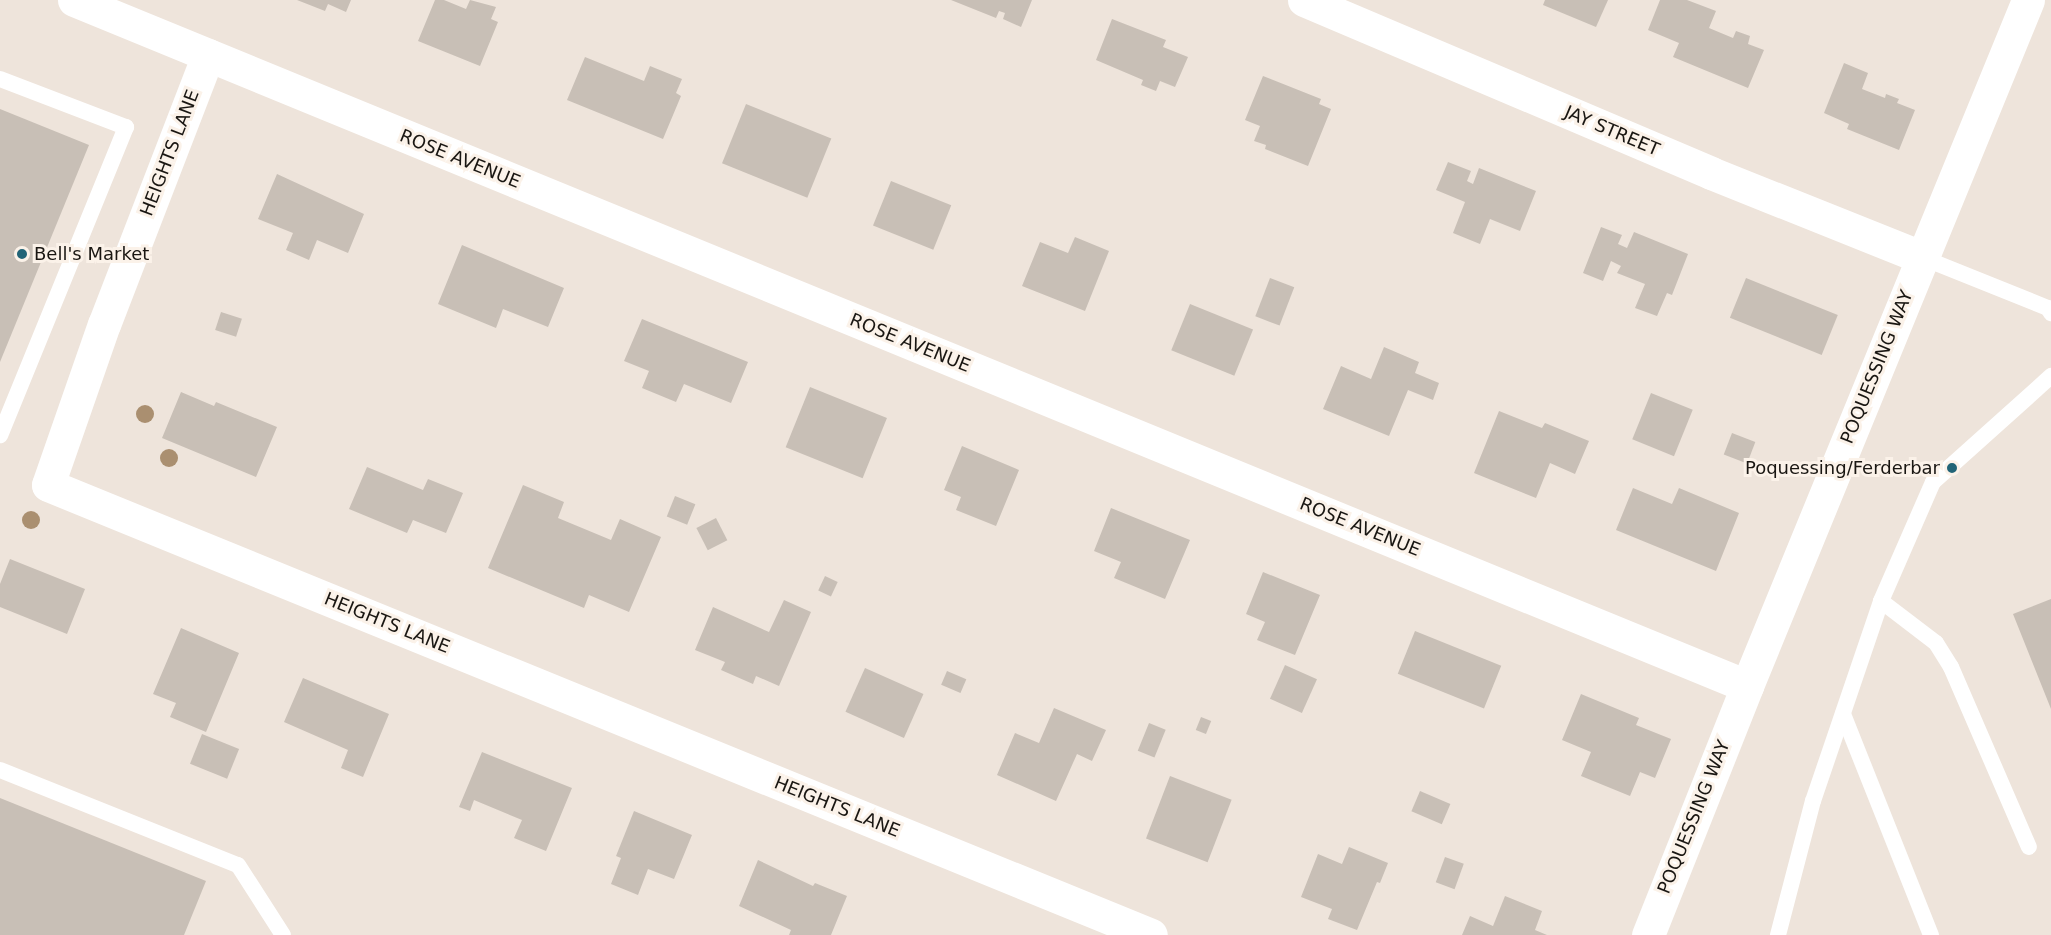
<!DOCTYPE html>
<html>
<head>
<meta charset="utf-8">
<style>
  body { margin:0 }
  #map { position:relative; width:2051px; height:935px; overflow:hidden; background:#eee4db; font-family:"DejaVu Sans",sans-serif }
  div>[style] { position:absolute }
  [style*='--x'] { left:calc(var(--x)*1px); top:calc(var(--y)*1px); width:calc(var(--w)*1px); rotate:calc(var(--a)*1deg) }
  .building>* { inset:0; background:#c8bfb6; transform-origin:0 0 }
  .lane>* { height:16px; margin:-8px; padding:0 8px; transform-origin:8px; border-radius:8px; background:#fff }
  .street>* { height:33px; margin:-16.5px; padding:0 16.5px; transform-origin:16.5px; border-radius:16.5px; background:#fff }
  .trees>* { width:18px; height:18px; margin:-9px; border-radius:50%; background:#aa8f70 }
  .dots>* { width:16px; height:16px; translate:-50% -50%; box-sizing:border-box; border:3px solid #fbf2e9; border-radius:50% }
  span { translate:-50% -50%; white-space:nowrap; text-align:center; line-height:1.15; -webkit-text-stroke:6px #fbf2e9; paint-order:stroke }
  .street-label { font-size:18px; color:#191612 }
  .poi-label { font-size:18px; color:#191612 }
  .left { translate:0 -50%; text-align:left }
  .right { translate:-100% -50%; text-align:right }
</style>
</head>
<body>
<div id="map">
  <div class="building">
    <i style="clip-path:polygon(297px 0,351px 0,346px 12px,328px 4px,325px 11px)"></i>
    <i style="clip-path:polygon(435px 0,444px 0,466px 9px,470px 0,496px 7px,491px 19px,498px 22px,480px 66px,418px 41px)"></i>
    <i style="clip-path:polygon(951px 0,1032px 0,1021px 27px,1003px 19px,1005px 13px,999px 11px,996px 18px)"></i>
    <i style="clip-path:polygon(1545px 0,1608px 0,1596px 27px,1543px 5px)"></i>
    <i style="clip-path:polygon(1660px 0,1687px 0,1716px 11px,1709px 28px,1733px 38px,1736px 31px,1750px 36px,1748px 44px,1764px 50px,1748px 88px,1673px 57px,1679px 43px,1648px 30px)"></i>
    <i style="clip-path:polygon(1112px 19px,1166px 40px,1163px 47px,1188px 57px,1175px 87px,1160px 81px,1156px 91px,1141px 85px,1143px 80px,1096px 60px)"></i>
    <i style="clip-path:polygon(585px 57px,644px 81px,650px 66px,682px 79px,676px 93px,681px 96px,663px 139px,567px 100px)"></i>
    <i style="clip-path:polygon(1844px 63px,1868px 73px,1862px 89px,1885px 98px,1886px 94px,1899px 99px,1897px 103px,1915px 110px,1899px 150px,1847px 129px,1849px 124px,1824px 113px)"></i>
    <i style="clip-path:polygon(1263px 76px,1321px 99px,1319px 104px,1331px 109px,1308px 166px,1265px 149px,1266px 145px,1254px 141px,1260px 126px,1245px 120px)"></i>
    <i style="left:746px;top:104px;width:92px;height:64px;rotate:22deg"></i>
    <i style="clip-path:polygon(0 109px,89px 145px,0 362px)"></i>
    <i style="clip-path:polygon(1448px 162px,1471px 171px,1467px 181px,1473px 184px,1479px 168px,1536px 191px,1520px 231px,1490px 219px,1480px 244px,1453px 233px,1465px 202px,1436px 190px)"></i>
    <i style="clip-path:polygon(277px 174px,364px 214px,348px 253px,317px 240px,309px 260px,286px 250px,293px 233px,258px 219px)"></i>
    <i style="left:891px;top:181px;width:65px;height:48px;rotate:22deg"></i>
    <i style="clip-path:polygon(1601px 227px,1622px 235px,1618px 244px,1627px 248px,1634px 232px,1688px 254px,1672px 295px,1667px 293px,1657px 316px,1635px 308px,1645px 284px,1617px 273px,1621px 266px,1611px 261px,1603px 281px,1583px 273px)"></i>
    <i style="clip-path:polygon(1075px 237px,1109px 251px,1085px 311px,1022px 286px,1040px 242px,1068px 253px)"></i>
    <i style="clip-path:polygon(462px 245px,564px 288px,548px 327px,503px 309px,496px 328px,438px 304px)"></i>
    <i style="left:1270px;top:278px;width:26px;height:41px;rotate:21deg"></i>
    <i style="left:1746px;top:278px;width:99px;height:43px;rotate:22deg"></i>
    <i style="left:1190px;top:304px;width:68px;height:50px;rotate:22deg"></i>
    <i style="left:221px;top:312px;width:22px;height:19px;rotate:18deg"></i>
    <i style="clip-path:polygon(642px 319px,748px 362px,731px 403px,684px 384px,676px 402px,642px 388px,649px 371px,624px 361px)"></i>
    <i style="clip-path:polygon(1384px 347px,1419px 362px,1415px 373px,1439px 383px,1433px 400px,1408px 390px,1389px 436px,1323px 409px,1341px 366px,1371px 379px)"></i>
    <i style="left:810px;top:387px;width:83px;height:65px;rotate:22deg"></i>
    <i style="clip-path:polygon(181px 392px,214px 406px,216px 402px,277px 427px,256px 477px,162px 438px)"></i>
    <i style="left:1651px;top:393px;width:45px;height:50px;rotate:22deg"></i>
    <i style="clip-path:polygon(1499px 411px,1542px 428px,1545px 423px,1589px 441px,1575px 474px,1550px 463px,1536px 498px,1474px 473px)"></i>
    <i style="left:1732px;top:433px;width:25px;height:23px;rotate:21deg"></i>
    <i style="clip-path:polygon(962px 446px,1019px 470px,996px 526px,956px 510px,961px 497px,944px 490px)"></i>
    <i style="clip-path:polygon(367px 467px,423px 490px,428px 479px,463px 493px,446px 533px,413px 520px,407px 533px,349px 509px)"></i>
    <i style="clip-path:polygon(523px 485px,564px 502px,558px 518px,611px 540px,620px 519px,661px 537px,629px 612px,589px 595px,584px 608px,488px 568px)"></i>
    <i style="clip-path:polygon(1633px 488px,1672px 504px,1679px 488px,1739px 513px,1716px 571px,1616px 530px)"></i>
    <i style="left:675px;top:496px;width:22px;height:22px;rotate:22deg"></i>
    <i style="clip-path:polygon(1111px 508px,1190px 540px,1165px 599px,1114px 578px,1121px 562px,1094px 551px)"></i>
    <i style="left:716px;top:518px;width:25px;height:22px;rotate:63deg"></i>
    <i style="clip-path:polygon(10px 559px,85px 589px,67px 634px,0 607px,0 584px)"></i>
    <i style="clip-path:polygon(1263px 572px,1320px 595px,1295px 655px,1257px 640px,1265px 622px,1246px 614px)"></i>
    <i style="left:825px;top:576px;width:14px;height:16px;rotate:25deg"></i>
    <i style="clip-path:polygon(2051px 599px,2051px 709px,2013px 614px)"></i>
    <i style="clip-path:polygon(784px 600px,811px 612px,779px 686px,756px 676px,753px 684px,721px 670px,725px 662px,695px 650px,713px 607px,769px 632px)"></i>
    <i style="clip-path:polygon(181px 628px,239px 653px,206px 732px,170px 717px,176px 703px,153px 694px)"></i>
    <i style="left:1415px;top:631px;width:93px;height:46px;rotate:22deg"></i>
    <i style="left:1285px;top:665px;width:35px;height:37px;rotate:24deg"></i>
    <i style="left:865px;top:668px;width:64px;height:48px;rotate:24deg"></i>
    <i style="left:947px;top:671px;width:21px;height:15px;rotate:23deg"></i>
    <i style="clip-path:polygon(303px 678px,389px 714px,363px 777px,341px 768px,348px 750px,284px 722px)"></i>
    <i style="clip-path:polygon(1581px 694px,1639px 718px,1636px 725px,1671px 739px,1655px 778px,1640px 772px,1630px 796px,1581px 776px,1591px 752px,1562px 740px)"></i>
    <i style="clip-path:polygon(1054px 708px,1106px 730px,1092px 761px,1077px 754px,1056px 801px,997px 775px,1015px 733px,1039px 743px)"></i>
    <i style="left:1201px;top:717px;width:11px;height:14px;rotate:22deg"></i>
    <i style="left:1149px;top:723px;width:18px;height:30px;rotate:22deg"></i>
    <i style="left:202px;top:734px;width:40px;height:32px;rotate:22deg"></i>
    <i style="clip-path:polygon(482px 752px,572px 788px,546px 851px,514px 838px,522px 820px,474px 800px,470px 811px,459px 807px)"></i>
    <i style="left:1170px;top:776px;width:66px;height:67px;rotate:21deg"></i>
    <i style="left:1420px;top:791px;width:33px;height:22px;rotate:23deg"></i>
    <i style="clip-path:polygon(0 798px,206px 881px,184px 935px,0 935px)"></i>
    <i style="clip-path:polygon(634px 811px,692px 835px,674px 879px,648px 869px,638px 895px,611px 884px,621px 858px,616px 856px)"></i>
    <i style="clip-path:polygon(1349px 847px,1388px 863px,1380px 883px,1377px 882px,1357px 930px,1328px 919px,1332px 909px,1301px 897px,1318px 854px,1342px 864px)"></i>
    <i style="left:1445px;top:857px;width:20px;height:27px;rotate:20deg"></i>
    <i style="clip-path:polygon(758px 860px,813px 886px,815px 883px,847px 896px,831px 935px,789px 935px,791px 930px,739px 906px)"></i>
    <i style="clip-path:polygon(1505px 896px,1542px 911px,1535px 930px,1547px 935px,1462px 935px,1470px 916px,1493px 926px)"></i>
  </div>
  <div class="lane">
    <i style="--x:0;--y:79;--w:135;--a:20.9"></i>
    <i style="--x:126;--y:127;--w:333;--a:112.2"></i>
    <i style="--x:1921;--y:257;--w:137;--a:21.9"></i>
    <i style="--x:2048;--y:308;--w:6;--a:59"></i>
    <i style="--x:1881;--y:601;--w:69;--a:37.4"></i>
    <i style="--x:1936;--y:643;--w:28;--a:58"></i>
    <i style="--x:1951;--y:667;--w:196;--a:66.6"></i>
    <i style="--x:1843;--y:714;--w:238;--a:68.3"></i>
    <i style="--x:0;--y:770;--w:256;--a:21.8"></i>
    <i style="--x:238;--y:865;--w:83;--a:57.3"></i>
    <i style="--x:1778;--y:935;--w:138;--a:-75.4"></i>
    <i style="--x:1813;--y:801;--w:211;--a:-71.2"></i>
    <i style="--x:1881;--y:601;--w:130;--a:-66.4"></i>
    <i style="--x:1933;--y:482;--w:159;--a:-41.9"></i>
  </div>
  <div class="street">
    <i style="--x:74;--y:0;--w:1808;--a:22.3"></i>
    <i style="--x:1304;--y:0;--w:442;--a:23"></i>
    <i style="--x:1711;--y:173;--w:226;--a:21.8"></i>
    <i style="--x:208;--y:55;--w:288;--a:111.1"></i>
    <i style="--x:104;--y:324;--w:170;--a:109.2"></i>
    <i style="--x:48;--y:485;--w:1191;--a:22.19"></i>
    <i style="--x:1648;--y:935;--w:268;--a:-68.3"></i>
    <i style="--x:1747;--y:686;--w:741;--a:-67.72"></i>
  </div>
  <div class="trees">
    <i style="left:145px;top:414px"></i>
    <i style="left:169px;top:458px"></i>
    <i style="left:31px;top:520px"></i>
  </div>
  <div class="dots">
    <i style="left:22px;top:254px;background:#226477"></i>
    <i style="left:1952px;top:468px;background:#226477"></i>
  </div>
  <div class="street-label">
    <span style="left:1612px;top:131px;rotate:23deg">JAY STREET</span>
    <span style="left:170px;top:153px;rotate:-69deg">HEIGHTS LANE</span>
    <span style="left:460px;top:159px;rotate:22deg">ROSE AVENUE</span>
    <span style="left:910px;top:343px;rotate:22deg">ROSE AVENUE</span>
    <span style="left:1877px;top:367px;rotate:-68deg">POQUESSING WAY</span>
    <span style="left:1360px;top:527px;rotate:22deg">ROSE AVENUE</span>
    <span style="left:387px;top:623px;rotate:22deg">HEIGHTS LANE</span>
    <span style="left:837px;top:807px;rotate:22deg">HEIGHTS LANE</span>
    <span style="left:1694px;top:817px;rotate:-68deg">POQUESSING WAY</span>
  </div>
  <div class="poi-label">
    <span class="left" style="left:34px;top:254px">Bell's Market</span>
    <span class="right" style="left:1940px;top:468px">Poquessing/Ferderbar</span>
  </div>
</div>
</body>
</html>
